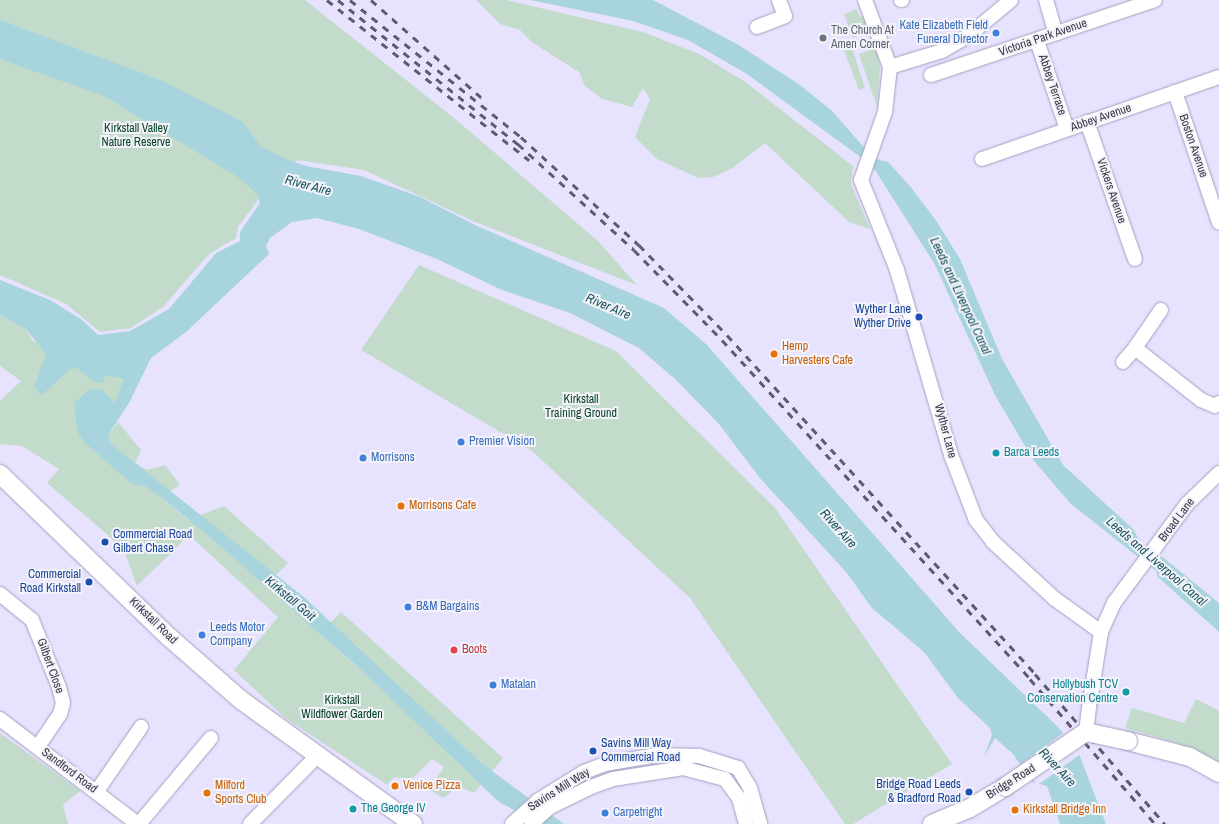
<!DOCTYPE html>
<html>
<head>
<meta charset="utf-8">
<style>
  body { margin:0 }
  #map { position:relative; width:1219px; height:824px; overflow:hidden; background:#e7e2fe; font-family:"Archivo Narrow",sans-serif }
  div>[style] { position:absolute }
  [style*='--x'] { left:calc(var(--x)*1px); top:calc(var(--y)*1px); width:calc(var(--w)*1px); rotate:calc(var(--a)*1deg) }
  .green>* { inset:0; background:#c2dbcb }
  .water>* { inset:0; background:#a8d4dd }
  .pier>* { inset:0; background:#e7e2fe; transform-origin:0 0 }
  .roads { filter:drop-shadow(0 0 1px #a49fbf) drop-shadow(0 0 1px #a49fbf) }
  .minor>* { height:14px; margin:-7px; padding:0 7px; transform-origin:7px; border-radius:7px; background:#fff }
  .major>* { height:18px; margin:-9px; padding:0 9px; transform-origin:9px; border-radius:9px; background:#fff }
  .rail>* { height:3px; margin-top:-1.5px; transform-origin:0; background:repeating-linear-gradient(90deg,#5e5b6c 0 7px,transparent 0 14px) }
  .bridges { filter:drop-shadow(0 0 1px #a49fbf) drop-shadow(0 0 1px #a49fbf) }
  .minor-bridge>* { height:14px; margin:-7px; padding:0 7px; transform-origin:7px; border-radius:7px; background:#fff }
  .major-bridge>* { height:18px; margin:-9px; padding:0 9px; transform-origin:9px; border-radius:9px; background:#fff }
  .dots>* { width:11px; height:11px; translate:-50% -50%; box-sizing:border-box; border:2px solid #f4f3fa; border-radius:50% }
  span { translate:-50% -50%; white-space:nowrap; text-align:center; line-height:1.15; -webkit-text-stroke:4px #f4f3fa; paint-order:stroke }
  .shop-label { font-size:12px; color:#366cbe }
  .right { translate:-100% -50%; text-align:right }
  .left { translate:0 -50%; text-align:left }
  .worship-label { font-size:12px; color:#5b616d }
  .street-label { font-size:12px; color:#393745 }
  .park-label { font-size:12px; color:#064327 }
  .transit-label { font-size:12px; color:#164399 }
  .food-label { font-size:12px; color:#c56008 }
  .culture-label { font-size:12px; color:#0d838f }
  .health-label { font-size:12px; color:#be3a42 }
  .water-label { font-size:13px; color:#16535d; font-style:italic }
</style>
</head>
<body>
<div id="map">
  <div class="green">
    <i style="clip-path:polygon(0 0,305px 0,454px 118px,598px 241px,637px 285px,475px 222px,364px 170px,297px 160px,258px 200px,238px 227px,236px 238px,209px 254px,163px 307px,131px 328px,100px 332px,66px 304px,0 275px)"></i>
    <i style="clip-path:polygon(476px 0,506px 0,643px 32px,699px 54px,744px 81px,853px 166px,851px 184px,870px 229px,849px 222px,765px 143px,731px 169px,713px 177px,698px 178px,657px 159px,635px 137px,650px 99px,643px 88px,632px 107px,602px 99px,585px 86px,579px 72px,533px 43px,520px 30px,500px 24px)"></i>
    <i style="clip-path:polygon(856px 9px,860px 17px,863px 15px,869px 29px,853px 38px,844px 14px)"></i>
    <i style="clip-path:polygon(851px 45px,865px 88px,859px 90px,843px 48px)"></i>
    <i style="clip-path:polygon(876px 48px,880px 66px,877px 107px,859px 54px)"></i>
    <i style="clip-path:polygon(419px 265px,616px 351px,775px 508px,952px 764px,853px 824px,845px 824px,690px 598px,531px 450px,361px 350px)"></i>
    <i style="clip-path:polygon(0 315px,26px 329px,32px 340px,105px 375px,124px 379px,108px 435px,118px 422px,141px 450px,135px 463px,147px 470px,165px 465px,180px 485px,161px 497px,188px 520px,224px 506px,288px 563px,266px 585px,358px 668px,362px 652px,330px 623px,341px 612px,503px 758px,474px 793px,458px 786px,444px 798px,429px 790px,444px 767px,432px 759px,412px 779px,394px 777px,387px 785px,285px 718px,234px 670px,278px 617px,189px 535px,137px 586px,123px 548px,47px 483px,59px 469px,22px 446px,0 444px,0 401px,21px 381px,0 366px)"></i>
    <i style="clip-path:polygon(1196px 699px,1219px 711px,1219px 763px,1177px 743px,1125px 728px,1132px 708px,1184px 723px)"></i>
    <i style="clip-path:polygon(0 733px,80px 791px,63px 805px,68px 824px,0 824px)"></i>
  </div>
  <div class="water">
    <i style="clip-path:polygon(530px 0,653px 0,737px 44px,800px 85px,832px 111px,862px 145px,879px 160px,888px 162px,909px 185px,935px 219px,960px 259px,1002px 359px,1063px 465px,1134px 530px,1142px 546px,1156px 557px,1160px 555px,1219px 603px,1219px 632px,1158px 577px,1156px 571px,1071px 504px,1034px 461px,996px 397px,934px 263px,875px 170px,859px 156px,747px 74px,688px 40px,633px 21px)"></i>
    <i style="clip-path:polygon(0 20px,163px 81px,243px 122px,260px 146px,286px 159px,306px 166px,361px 176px,420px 197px,475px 225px,664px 308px,707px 345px,960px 633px,1057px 726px,1077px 749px,1106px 824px,1060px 824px,1047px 786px,1032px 782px,1013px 754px,995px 738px,984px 757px,992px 735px,990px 728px,958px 698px,924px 652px,871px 607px,847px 573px,759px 477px,719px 424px,675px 379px,639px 348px,570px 313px,502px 290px,437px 259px,359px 229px,317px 218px,292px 222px,270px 238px,266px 246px,269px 254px,186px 332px,151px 358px,129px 403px,108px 435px,110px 443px,305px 598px,480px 762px,564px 824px,541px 824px,499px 802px,360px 669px,218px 544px,161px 497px,145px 486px,132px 484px,84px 442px,77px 431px,74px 403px,90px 389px,102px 390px,115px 403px,124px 379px,105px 375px,103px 383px,95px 382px,77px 368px,70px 369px,42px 395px,34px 387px,46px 354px,26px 329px,0 315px,0 280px,50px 300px,81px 319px,98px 335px,130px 331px,169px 309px,216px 253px,240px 241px,240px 232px,260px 203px,257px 194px,238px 177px,104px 96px,0 59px)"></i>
  </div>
  <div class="pier">
    <i style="left:1065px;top:732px;width:27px;height:54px;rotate:54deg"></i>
  </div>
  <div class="roads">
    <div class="minor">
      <i style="--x:865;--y:0;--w:72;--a:69.5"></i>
      <i style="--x:890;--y:67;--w:45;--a:96.3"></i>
      <i style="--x:885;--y:112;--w:72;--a:109.4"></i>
      <i style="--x:861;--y:180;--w:97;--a:68.2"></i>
      <i style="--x:897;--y:270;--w:193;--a:73.7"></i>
      <i style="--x:951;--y:455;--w:70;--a:69"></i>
      <i style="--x:976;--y:520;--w:28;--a:52"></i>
      <i style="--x:993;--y:542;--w:84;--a:42.6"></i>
      <i style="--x:1055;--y:599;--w:57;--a:35.7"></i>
      <i style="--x:901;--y:0;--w:1;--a:0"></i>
      <i style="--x:1046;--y:0;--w:35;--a:74"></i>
      <i style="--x:757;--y:27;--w:30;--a:-21"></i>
      <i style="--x:785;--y:16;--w:17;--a:-111"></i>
      <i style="--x:1037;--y:41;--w:93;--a:71.2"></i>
      <i style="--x:890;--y:67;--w:54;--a:-17.1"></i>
      <i style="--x:942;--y:51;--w:30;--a:-30"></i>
      <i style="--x:968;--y:36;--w:56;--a:-39.9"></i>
      <i style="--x:931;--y:75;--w:236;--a:-18.5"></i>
      <i style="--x:1175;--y:92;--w:138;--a:71.4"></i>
      <i style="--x:1087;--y:122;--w:145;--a:70.7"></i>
      <i style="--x:982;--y:159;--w:251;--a:-19.1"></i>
      <i style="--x:1161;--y:310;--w:46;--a:124.4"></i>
      <i style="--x:1135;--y:348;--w:84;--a:38.2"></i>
      <i style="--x:1201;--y:400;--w:15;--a:23"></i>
      <i style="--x:1215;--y:406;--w:5;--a:-37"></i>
      <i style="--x:1123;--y:362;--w:18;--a:-49"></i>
      <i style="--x:0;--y:594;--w:41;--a:39.1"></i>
      <i style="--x:32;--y:620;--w:72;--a:68.1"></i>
      <i style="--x:59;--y:687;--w:16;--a:76"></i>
      <i style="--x:63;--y:703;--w:11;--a:105"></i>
      <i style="--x:60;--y:714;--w:40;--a:124"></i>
      <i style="--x:1090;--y:701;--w:70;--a:-80.9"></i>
      <i style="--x:1101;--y:632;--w:32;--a:-66"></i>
      <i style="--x:1114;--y:603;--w:123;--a:-53.6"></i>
      <i style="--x:1187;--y:504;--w:45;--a:-44.1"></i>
      <i style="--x:0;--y:719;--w:173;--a:37.3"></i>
      <i style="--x:97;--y:791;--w:78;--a:-55.5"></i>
      <i style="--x:139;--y:824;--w:112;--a:-50.1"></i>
      <i style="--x:250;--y:824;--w:98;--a:-45.4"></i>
      <i style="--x:512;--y:824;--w:36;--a:-42"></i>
      <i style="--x:539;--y:800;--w:53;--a:-31.9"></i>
      <i style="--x:584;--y:772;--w:22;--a:-21"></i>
      <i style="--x:605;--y:764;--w:53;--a:-9.8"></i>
      <i style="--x:657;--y:755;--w:42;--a:1.4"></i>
      <i style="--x:699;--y:756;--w:41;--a:17.1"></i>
      <i style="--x:738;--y:768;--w:23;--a:59"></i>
      <i style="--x:750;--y:788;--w:37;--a:74"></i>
      <i style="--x:531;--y:824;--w:25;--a:-42"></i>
      <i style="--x:550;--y:807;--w:46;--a:-26"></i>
      <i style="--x:591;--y:787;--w:23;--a:-20"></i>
      <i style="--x:613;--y:779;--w:71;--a:-8.9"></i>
      <i style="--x:683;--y:768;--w:43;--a:14.7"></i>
      <i style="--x:725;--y:779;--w:24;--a:54"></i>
      <i style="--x:739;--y:798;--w:27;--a:75"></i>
    </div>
    <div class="major">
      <i style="--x:0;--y:474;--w:235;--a:44"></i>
      <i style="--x:169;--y:637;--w:96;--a:41.2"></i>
      <i style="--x:241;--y:700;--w:212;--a:35.8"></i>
      <i style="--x:1128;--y:741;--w:64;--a:14.5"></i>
      <i style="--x:1190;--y:757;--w:33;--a:29"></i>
      <i style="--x:932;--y:824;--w:41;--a:-22.8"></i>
      <i style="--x:970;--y:808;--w:41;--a:-31"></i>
    </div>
  </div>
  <div class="rail">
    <i style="--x:327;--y:0;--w:258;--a:38.4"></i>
    <i style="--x:338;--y:0;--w:231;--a:38.7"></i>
    <i style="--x:518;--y:144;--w:157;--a:42.4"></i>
    <i style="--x:634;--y:250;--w:126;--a:45.6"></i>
    <i style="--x:722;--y:340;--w:458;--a:47.7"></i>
    <i style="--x:1030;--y:679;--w:191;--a:49.2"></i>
    <i style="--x:350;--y:0;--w:219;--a:38.7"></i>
    <i style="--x:521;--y:137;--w:160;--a:42.5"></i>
    <i style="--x:639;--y:245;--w:126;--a:45.6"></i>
    <i style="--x:727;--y:335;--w:458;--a:47.7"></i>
    <i style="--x:1035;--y:674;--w:198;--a:49.1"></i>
    <i style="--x:371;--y:0;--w:149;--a:41.5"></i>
  </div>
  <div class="bridges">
    <div class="minor-bridge">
      <i style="--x:1086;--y:732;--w:31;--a:-83"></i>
    </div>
    <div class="major-bridge">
      <i style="--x:1005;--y:787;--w:98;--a:-34.2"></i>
      <i style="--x:1086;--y:732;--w:43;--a:12.1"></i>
    </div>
  </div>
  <div class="dots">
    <i style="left:996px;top:33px;background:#3f7fe0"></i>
    <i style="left:823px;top:38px;background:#6b7280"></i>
    <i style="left:919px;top:317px;background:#1a4fb4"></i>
    <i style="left:774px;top:354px;background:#e8710a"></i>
    <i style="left:461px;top:442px;background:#3f7fe0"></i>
    <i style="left:996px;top:453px;background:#0f9aa8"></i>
    <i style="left:363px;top:458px;background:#3f7fe0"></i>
    <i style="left:401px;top:506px;background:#e8710a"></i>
    <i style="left:105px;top:542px;background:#1a4fb4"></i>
    <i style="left:89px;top:582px;background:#1a4fb4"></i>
    <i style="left:408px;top:607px;background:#3f7fe0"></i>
    <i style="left:202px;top:635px;background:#3f7fe0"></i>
    <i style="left:454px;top:650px;background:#e0444e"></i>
    <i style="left:493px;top:685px;background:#3f7fe0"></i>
    <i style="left:1126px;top:692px;background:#0f9aa8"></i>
    <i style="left:593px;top:751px;background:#1a4fb4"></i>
    <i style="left:395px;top:786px;background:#e8710a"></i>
    <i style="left:969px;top:792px;background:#1a4fb4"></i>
    <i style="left:207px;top:793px;background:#e8710a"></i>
    <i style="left:353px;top:809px;background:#0f9aa8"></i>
    <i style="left:1015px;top:810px;background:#e8710a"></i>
    <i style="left:605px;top:813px;background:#3f7fe0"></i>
  </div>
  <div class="shop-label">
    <span class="right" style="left:988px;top:33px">Kate Elizabeth Field<br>Funeral Director</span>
    <span class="left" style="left:469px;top:442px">Premier Vision</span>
    <span class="left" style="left:371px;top:458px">Morrisons</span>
    <span class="left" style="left:416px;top:607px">B&amp;M Bargains</span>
    <span class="left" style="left:210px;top:635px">Leeds Motor<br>Company</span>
    <span class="left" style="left:501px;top:685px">Matalan</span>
    <span class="left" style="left:613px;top:813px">Carpetright</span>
  </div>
  <div class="worship-label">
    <span class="left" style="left:831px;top:38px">The Church At<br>Amen Corner</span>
  </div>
  <div class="street-label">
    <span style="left:1043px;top:38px;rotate:-19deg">Victoria Park Avenue</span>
    <span style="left:1052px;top:85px;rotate:71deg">Abbey Terrace</span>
    <span style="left:1101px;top:118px;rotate:-19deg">Abbey Avenue</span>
    <span style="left:1193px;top:146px;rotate:71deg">Boston Avenue</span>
    <span style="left:1111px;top:191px;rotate:71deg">Vickers Avenue</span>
    <span style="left:945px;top:431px;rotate:75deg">Wyther Lane</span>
    <span style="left:1177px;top:520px;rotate:-53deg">Broad Lane</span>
    <span style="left:153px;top:621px;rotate:44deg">Kirkstall Road</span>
    <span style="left:50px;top:666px;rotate:70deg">Gilbert Close</span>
    <span style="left:69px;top:771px;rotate:37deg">Sandford Road</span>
    <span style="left:1011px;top:782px;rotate:-32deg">Bridge Road</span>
    <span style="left:559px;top:790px;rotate:-32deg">Savins Mill Way</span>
  </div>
  <div class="park-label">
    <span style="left:136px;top:136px">Kirkstall Valley<br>Nature Reserve</span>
    <span style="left:581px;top:407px">Kirkstall<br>Training Ground</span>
    <span style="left:342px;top:708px">Kirkstall<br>Wildflower Garden</span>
  </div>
  <div class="transit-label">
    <span class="right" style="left:911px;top:317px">Wyther Lane<br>Wyther Drive</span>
    <span class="left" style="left:113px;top:542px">Commercial Road<br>Gilbert Chase</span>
    <span class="right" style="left:81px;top:582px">Commercial<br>Road Kirkstall</span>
    <span class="left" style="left:601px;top:751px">Savins Mill Way<br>Commercial Road</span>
    <span class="right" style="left:961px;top:792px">Bridge Road Leeds<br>&amp; Bradford Road</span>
  </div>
  <div class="food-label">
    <span class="left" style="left:782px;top:354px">Hemp<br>Harvesters Cafe</span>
    <span class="left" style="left:409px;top:506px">Morrisons Cafe</span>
    <span class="left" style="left:215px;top:793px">Milford<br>Sports Club</span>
    <span class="left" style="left:403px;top:786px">Venice Pizza</span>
    <span class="left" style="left:1023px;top:810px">Kirkstall Bridge Inn</span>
  </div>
  <div class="culture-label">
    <span class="left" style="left:1004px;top:453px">Barca Leeds</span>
    <span class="right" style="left:1118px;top:692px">Hollybush TCV<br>Conservation Centre</span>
    <span class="left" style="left:361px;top:809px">The George IV</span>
  </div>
  <div class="health-label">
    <span class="left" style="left:462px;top:650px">Boots</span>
  </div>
  <div class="water-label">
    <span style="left:308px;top:186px;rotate:15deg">River Aire</span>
    <span style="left:960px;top:296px;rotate:65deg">Leeds and Liverpool Canal</span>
    <span style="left:608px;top:307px;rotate:23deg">River Aire</span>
    <span style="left:838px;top:529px;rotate:48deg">River Aire</span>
    <span style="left:1156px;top:562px;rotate:41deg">Leeds and Liverpool Canal</span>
    <span style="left:290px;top:599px;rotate:40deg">Kirkstall Goit</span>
    <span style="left:1057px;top:768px;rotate:47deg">River Aire</span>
  </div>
</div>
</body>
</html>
